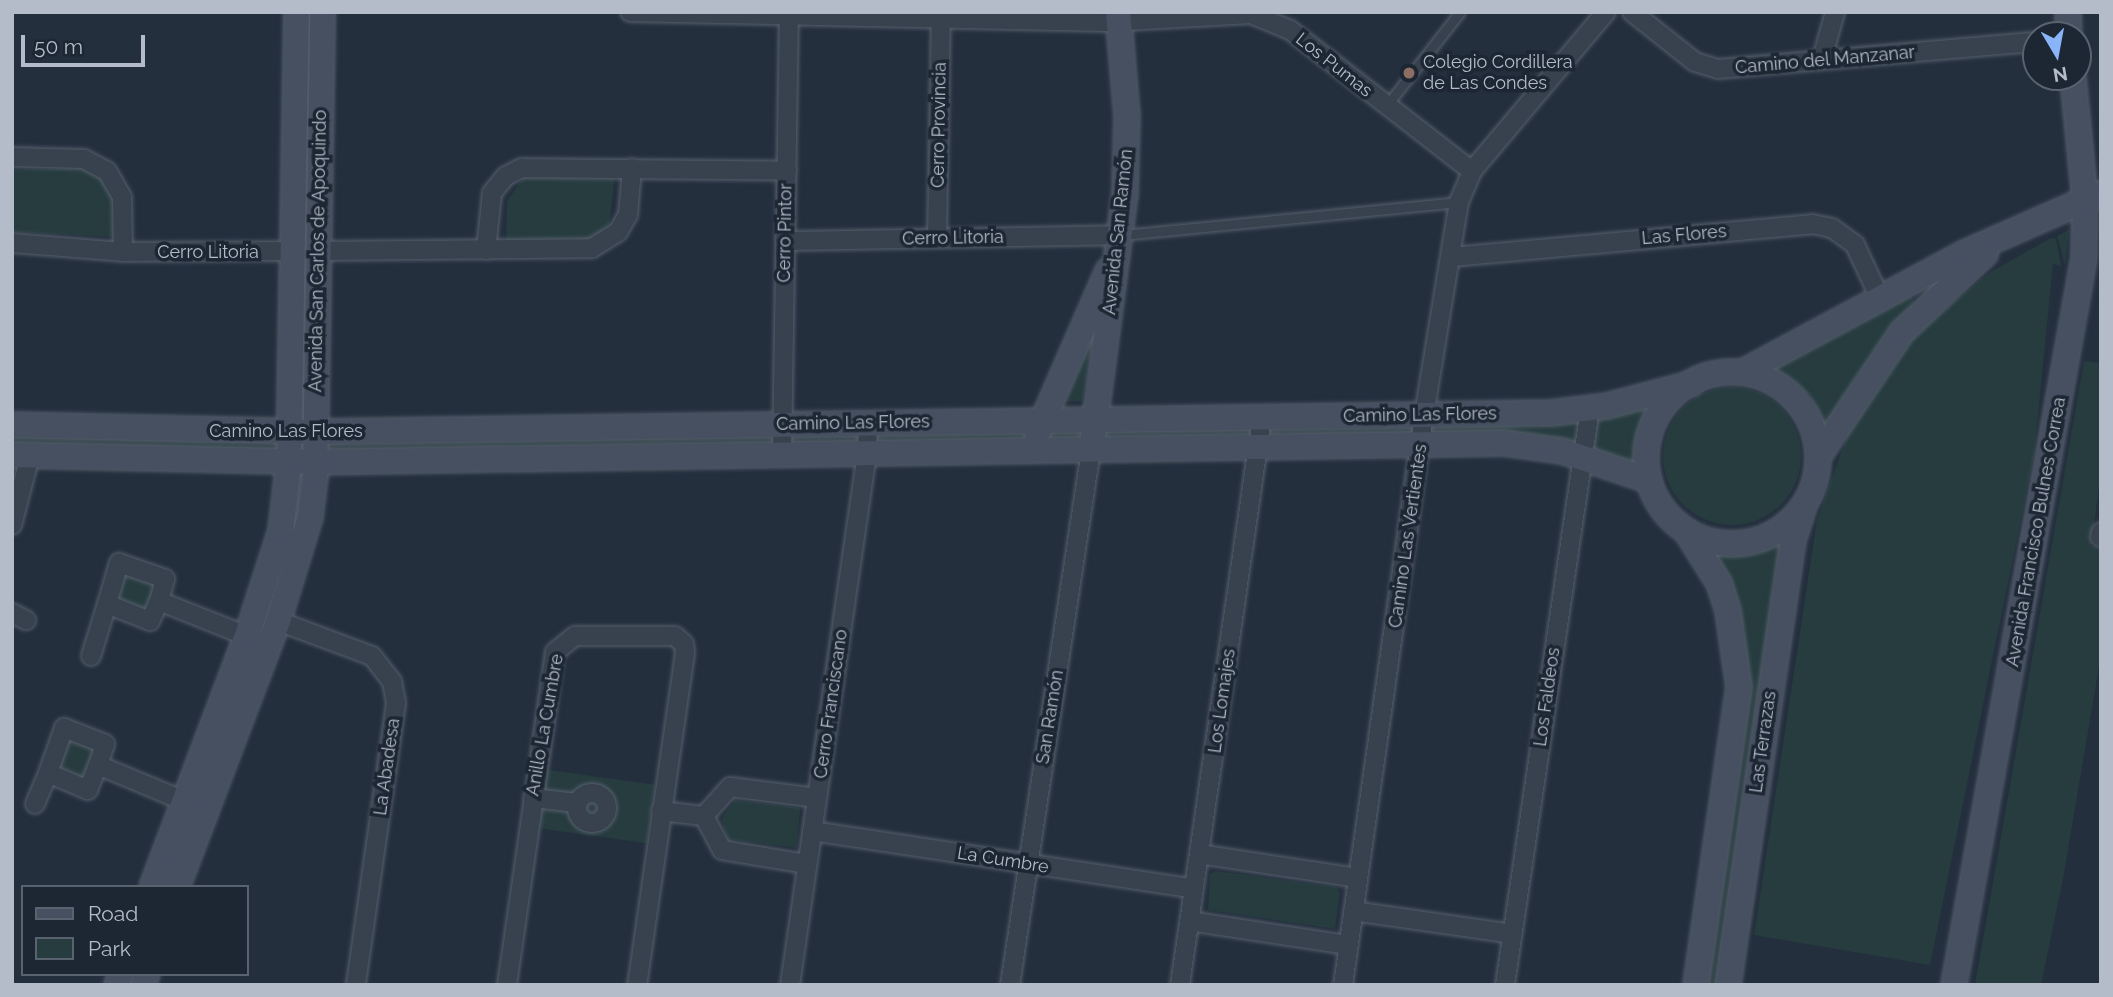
<!DOCTYPE html>
<html>
<head>
<meta charset="utf-8">
<style>
  body { margin:0 }
  #map { position:relative; width:2113px; height:997px; overflow:hidden; background:#242f3e; font-family:Raleway,sans-serif }
  div>[style] { position:absolute }
  [style*='--x'] { left:calc(var(--x)*1px); top:calc(var(--y)*1px); width:calc(var(--w)*1px); rotate:calc(var(--a)*1deg) }
  .green>* { inset:0; background:#263c3f; transform-origin:0 0 }
  .round { border-radius:50% }
  .roads { filter:drop-shadow(0 0 2px #565f6c) drop-shadow(0 0 2px #565f6c) }
  .lane>* { height:9px; margin:-4.5px; padding:0 4.5px; transform-origin:4.5px; border-radius:4.5px; background:#38414e }
  .street>* { height:18px; margin:-9px; padding:0 9px; transform-origin:9px; border-radius:9px; background:#38414e }
  .street>.ring { margin:-9px; padding:0; box-sizing:content-box; background:none; border:18px solid #38414e; border-radius:50% }
  .secondary>* { height:24px; margin:-12px; padding:0 12px; transform-origin:12px; border-radius:12px; background:#465061 }
  .secondary>.ring { margin:-12px; padding:0; box-sizing:content-box; background:none; border:24px solid #465061; border-radius:50% }
  .dots>* { width:19px; height:19px; translate:-50% -50%; box-sizing:border-box; border:4px solid #1d2633; border-radius:50% }
  span { translate:-50% -50%; white-space:nowrap; text-align:center; line-height:1.15; -webkit-text-stroke:7px #1d2633; paint-order:stroke }
  .street-label { font-size:18px; color:#b4bcc9 }
  .poi-label { font-size:18px; color:#b4bcc9 }
  .left { translate:0 -50%; text-align:left }
  .frame { position:absolute; inset:0; border:14px solid #b4bcc9; pointer-events:none }
  .legend { position:absolute; left:21px; top:885px; width:228px; height:91px; box-sizing:border-box; background:#1d2633; border:2px solid #59626f; margin:0; padding:9px 12px; list-style:none; font-size:21px; color:#b4bcc9 }
  .legend li { display:flex; align-items:center; gap:14px; height:35px }
  .legend b { width:35px; border:2px solid #59626f }
  .north { position:absolute; left:2022px; top:21px; width:70px; height:70px; box-sizing:border-box; background:#1d2633; border:2px solid #59626f; border-radius:50%; rotate:170deg; font-size:19px; font-weight:700; line-height:28px; text-align:center; color:#b4bcc9 }
  .north::after { content:''; display:block; margin:auto; width:24px; height:32px; background:#8ab4f8; clip-path:polygon(50% 0,100% 100%,50% 72%,0 100%) }
  .scale { position:absolute; left:21px; top:35px; width:124px; height:32px; box-sizing:border-box; border:4px solid #b4bcc9; border-top:0; padding-left:9px; font-size:21px; line-height:24px; white-space:nowrap; color:#b4bcc9; -webkit-text-stroke:5px #1d2633; paint-order:stroke }
</style>
</head>
<body>
<div id="map">
  <div class="green">
    <i style="clip-path:polygon(98px 167px,113px 184px,118px 237px,12px 232px,12px 170px)"></i>
    <i style="clip-path:polygon(615px 175px,609px 228px,582px 243px,506px 243px,507px 201px,523px 178px)"></i>
    <i style="clip-path:polygon(2069px 230px,2065px 265px,2057px 236px)"></i>
    <i style="clip-path:polygon(2051px 238px,2056px 239px,2061px 266px,2053px 264px,2034px 455px,1930px 965px,1754px 935px,1817px 520px,1852px 422px,1912px 336px,1989px 273px)"></i>
    <i style="clip-path:polygon(1909px 292px,1915px 304px,1824px 428px,1810px 395px,1769px 368px)"></i>
    <i style="clip-path:polygon(1095px 323px,1083px 401px,1059px 402px)"></i>
    <i style="clip-path:polygon(2084px 361px,2101px 363px,2101px 472px,2091px 546px,2101px 548px,2101px 655px,2063px 879px,2041px 985px,1975px 985px)"></i>
    <i class="round" style="left:1663px;top:387px;width:138px;height:138px"></i>
    <i style="clip-path:polygon(1642px 409px,1646px 417px,1638px 445px,1642px 468px,1598px 452px,330px 452px,12px 446px,12px 432px)"></i>
    <i style="clip-path:polygon(1780px 539px,1785px 544px,1719px 985px,1705px 985px,1750px 693px,1740px 610px,1714px 550px,1740px 554px)"></i>
    <i style="left:124px;top:570px;width:37px;height:34px;rotate:19deg"></i>
    <i style="left:66px;top:737px;width:37px;height:34px;rotate:19deg"></i>
    <i style="left:542px;top:769px;width:114px;height:59px;rotate:8deg"></i>
    <i style="clip-path:polygon(735px 800px,800px 808px,797px 848px,728px 839px,721px 819px)"></i>
    <i style="clip-path:polygon(1216px 871px,1336px 887px,1340px 893px,1335px 929px,1208px 910px,1210px 874px)"></i>
  </div>
  <div class="roads">
    <div class="lane">
      <i style="--x:1387;--y:105;--w:118;--a:-51.9"></i>
      <i style="--x:1122;--y:235;--w:339;--a:-5.6"></i>
    </div>
    <div class="street">
      <i style="--x:630;--y:12;--w:477;--a:1.2"></i>
      <i style="--x:1107;--y:22;--w:144;--a:-3.2"></i>
      <i style="--x:1251;--y:14;--w:42;--a:22.3"></i>
      <i style="--x:1290;--y:30;--w:230;--a:37.8"></i>
      <i style="--x:1632;--y:12;--w:80;--a:38.4"></i>
      <i style="--x:1695;--y:62;--w:24;--a:17"></i>
      <i style="--x:1718;--y:69;--w:319;--a:-4.9"></i>
      <i style="--x:1822;--y:59;--w:49;--a:-74.5"></i>
      <i style="--x:12;--y:157;--w:72;--a:1.6"></i>
      <i style="--x:84;--y:159;--w:26;--a:28"></i>
      <i style="--x:107;--y:171;--w:30;--a:60"></i>
      <i style="--x:122;--y:197;--w:55;--a:89"></i>
      <i style="--x:937;--y:238;--w:226;--a:-89"></i>
      <i style="--x:785;--y:241;--w:336;--a:-1"></i>
      <i style="--x:12;--y:243;--w:111;--a:4.6"></i>
      <i style="--x:123;--y:252;--w:170;--a:-0.3"></i>
      <i style="--x:486;--y:250;--w:57;--a:-84"></i>
      <i style="--x:492;--y:193;--w:22;--a:-51"></i>
      <i style="--x:506;--y:176;--w:18;--a:-27"></i>
      <i style="--x:522;--y:168;--w:265;--a:0.6"></i>
      <i style="--x:318;--y:251;--w:274;--a:-0.6"></i>
      <i style="--x:592;--y:248;--w:31;--a:-32"></i>
      <i style="--x:618;--y:232;--w:20;--a:-60"></i>
      <i style="--x:628;--y:215;--w:47;--a:-85.1"></i>
      <i style="--x:1452;--y:257;--w:362;--a:-5.2"></i>
      <i style="--x:1812;--y:224;--w:20;--a:11"></i>
      <i style="--x:1832;--y:228;--w:29;--a:36"></i>
      <i style="--x:1855;--y:245;--w:56;--a:64.8"></i>
      <i style="--x:782;--y:455;--w:443;--a:-89.1"></i>
      <i style="--x:12;--y:525;--w:71;--a:-75.4"></i>
      <i style="--x:2100;--y:537;--w:5;--a:-79"></i>
      <i style="--x:159;--y:601;--w:22;--a:114"></i>
      <i style="--x:150;--y:621;--w:46;--a:-158.4"></i>
      <i style="--x:107;--y:604;--w:43;--a:-73.7"></i>
      <i style="--x:119;--y:563;--w:49;--a:19.2"></i>
      <i style="--x:165;--y:579;--w:23;--a:105"></i>
      <i style="--x:159;--y:601;--w:95;--a:21.7"></i>
      <i style="--x:12;--y:613;--w:16;--a:27"></i>
      <i style="--x:278;--y:621;--w:100;--a:20.4"></i>
      <i style="--x:372;--y:656;--w:33;--a:52"></i>
      <i style="--x:392;--y:682;--w:21;--a:79"></i>
      <i style="--x:396;--y:703;--w:285;--a:98.1"></i>
      <i style="--x:91;--y:656;--w:54;--a:-72.9"></i>
      <i style="--x:98;--y:765;--w:27;--a:112"></i>
      <i style="--x:88;--y:790;--w:43;--a:-157"></i>
      <i style="--x:48;--y:773;--w:48;--a:-70.4"></i>
      <i style="--x:64;--y:728;--w:44;--a:21.3"></i>
      <i style="--x:105;--y:744;--w:22;--a:108"></i>
      <i style="--x:98;--y:765;--w:93;--a:22.7"></i>
      <i class="ring" style="left:577px;top:793px;width:12px;height:12px"></i>
      <i style="--x:533;--y:798;--w:44;--a:6.5"></i>
      <i style="--x:35;--y:804;--w:34;--a:-67"></i>
      <i style="--x:661;--y:811;--w:43;--a:6.6"></i>
      <i style="--x:704;--y:816;--w:39;--a:-48"></i>
      <i style="--x:730;--y:787;--w:88;--a:7.2"></i>
      <i style="--x:704;--y:816;--w:38;--a:62"></i>
      <i style="--x:722;--y:850;--w:86;--a:9.4"></i>
      <i style="--x:812;--y:831;--w:386;--a:8.6"></i>
      <i style="--x:1199;--y:854;--w:161;--a:8.6"></i>
      <i style="--x:1353;--y:911;--w:161;--a:8.2"></i>
      <i style="--x:1189;--y:921;--w:161;--a:8.6"></i>
      <i style="--x:507;--y:985;--w:336;--a:-81.8"></i>
      <i style="--x:555;--y:652;--w:26;--a:-39"></i>
      <i style="--x:575;--y:636;--w:100;--a:0"></i>
      <i style="--x:675;--y:636;--w:12;--a:42"></i>
      <i style="--x:684;--y:644;--w:9;--a:84"></i>
      <i style="--x:685;--y:653;--w:335;--a:98.2"></i>
      <i style="--x:790;--y:985;--w:538;--a:-81.76"></i>
      <i style="--x:867;--y:453;--w:30;--a:-88"></i>
      <i style="--x:1010;--y:985;--w:541;--a:-81.39"></i>
      <i style="--x:1180;--y:985;--w:573;--a:-81.77"></i>
      <i style="--x:1343;--y:985;--w:576;--a:-81.91"></i>
      <i style="--x:1424;--y:415;--w:216;--a:-80.7"></i>
      <i style="--x:1459;--y:202;--w:34;--a:-67"></i>
      <i style="--x:1472;--y:171;--w:208;--a:-49.9"></i>
      <i style="--x:1505;--y:985;--w:582;--a:-81.61"></i>
    </div>
    <div class="secondary">
      <i style="--x:2068;--y:12;--w:23;--a:88"></i>
      <i class="ring" style="left:1646px;top:372px;width:148px;height:148px"></i>
      <i style="--x:1743;--y:372;--w:252;--a:-28.2"></i>
      <i style="--x:1965;--y:253;--w:146;--a:-23.8"></i>
      <i style="--x:12;--y:425;--w:303;--a:1.3"></i>
      <i style="--x:315;--y:432;--w:1236;--a:-0.88"></i>
      <i style="--x:1551;--y:413;--w:56;--a:-7.1"></i>
      <i style="--x:1607;--y:406;--w:87;--a:-14.7"></i>
      <i style="--x:1037;--y:434;--w:178;--a:-66.5"></i>
      <i style="--x:1093;--y:436;--w:244;--a:-82.5"></i>
      <i style="--x:1125;--y:194;--w:78;--a:-88.5"></i>
      <i style="--x:1127;--y:116;--w:104;--a:-94.9"></i>
      <i style="--x:12;--y:455;--w:303;--a:1.3"></i>
      <i style="--x:315;--y:462;--w:1189;--a:-0.92"></i>
      <i style="--x:1504;--y:443;--w:59;--a:7.9"></i>
      <i style="--x:1562;--y:451;--w:91;--a:18.6"></i>
      <i style="--x:1818;--y:457;--w:151;--a:-56.1"></i>
      <i style="--x:1902;--y:332;--w:114;--a:-43.2"></i>
      <i style="--x:1687;--y:532;--w:60;--a:57.9"></i>
      <i style="--x:1719;--y:583;--w:29;--a:72"></i>
      <i style="--x:1728;--y:611;--w:77;--a:81.8"></i>
      <i style="--x:1739;--y:687;--w:301;--a:98.2"></i>
      <i style="--x:152;--y:887;--w:268;--a:-69.3"></i>
      <i style="--x:247;--y:636;--w:110;--a:-72.1"></i>
      <i style="--x:281;--y:531;--w:69;--a:-83.4"></i>
      <i style="--x:289;--y:462;--w:450;--a:-89"></i>
      <i style="--x:177;--y:887;--w:285;--a:-69.2"></i>
      <i style="--x:278;--y:621;--w:109;--a:-72.9"></i>
      <i style="--x:310;--y:517;--w:41;--a:-83"></i>
      <i style="--x:315;--y:476;--w:464;--a:-89.1"></i>
      <i style="--x:117;--y:985;--w:12;--a:-70"></i>
      <i style="--x:143;--y:985;--w:12;--a:-70"></i>
      <i style="--x:1728;--y:985;--w:450;--a:-81.7"></i>
      <i style="--x:1793;--y:540;--w:33;--a:-72"></i>
      <i style="--x:1954;--y:985;--w:739;--a:-79.86"></i>
      <i style="--x:2084;--y:258;--w:58;--a:-89"></i>
      <i style="--x:2085;--y:200;--w:124;--a:-95.6"></i>
    </div>
  </div>
  <div class="dots">
    <i style="left:1409px;top:73px;background:#8d6e63"></i>
  </div>
  <div class="street-label">
    <span style="left:1825px;top:60px;rotate:-5deg">Camino del Manzanar</span>
    <span style="left:1334px;top:65px;rotate:38deg">Los Pumas</span>
    <span style="left:939px;top:125px;rotate:-89deg">Cerro Provincia</span>
    <span style="left:1118px;top:232px;rotate:-84deg">Avenida San Ramón</span>
    <span style="left:785px;top:233px;rotate:-89deg">Cerro Pintor</span>
    <span style="left:1684px;top:235px;rotate:-5deg">Las Flores</span>
    <span style="left:953px;top:238px;rotate:-1deg">Cerro Litoria</span>
    <span style="left:318px;top:251px;rotate:-89deg">Avenida San Carlos de Apoquindo</span>
    <span style="left:208px;top:252px">Cerro Litoria</span>
    <span style="left:1420px;top:415px;rotate:-1deg">Camino Las Flores</span>
    <span style="left:853px;top:423px;rotate:-1deg">Camino Las Flores</span>
    <span style="left:286px;top:431px">Camino Las Flores</span>
    <span style="left:2036px;top:532px;rotate:-80deg">Avenida Francisco Bulnes Correa</span>
    <span style="left:1408px;top:536px;rotate:-82deg">Camino Las Vertientes</span>
    <span style="left:1547px;top:697px;rotate:-82deg">Los Faldeos</span>
    <span style="left:1222px;top:701px;rotate:-82deg">Los Lomajes</span>
    <span style="left:831px;top:704px;rotate:-82deg">Cerro Franciscano</span>
    <span style="left:1050px;top:717px;rotate:-81deg">San Ramón</span>
    <span style="left:545px;top:725px;rotate:-80deg">Anillo La Cumbre</span>
    <span style="left:1763px;top:742px;rotate:-82deg">Las Terrazas</span>
    <span style="left:387px;top:767px;rotate:-82deg">La Abadesa</span>
    <span style="left:1003px;top:860px;rotate:9deg">La Cumbre</span>
  </div>
  <div class="poi-label">
    <span class="left" style="left:1423px;top:73px">Colegio Cordillera<br>de Las Condes</span>
  </div>
  <div class="frame"></div>
  <ul class="legend">
  <li><b style="height:9px;background:#465061"></b>Road</li>
  <li><b style="height:19px;background:#263c3f"></b>Park</li>
  </ul>
  <div class="north">N</div>
  <div class="scale">50 m</div>
</div>
</body>
</html>
